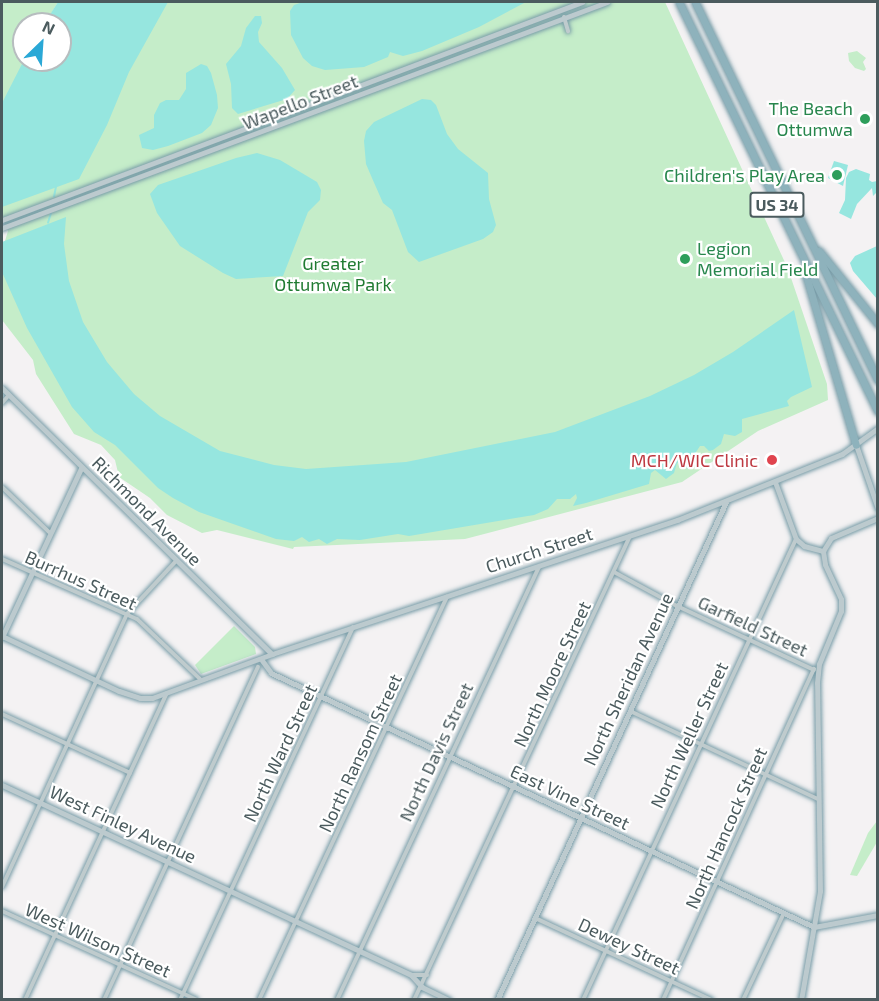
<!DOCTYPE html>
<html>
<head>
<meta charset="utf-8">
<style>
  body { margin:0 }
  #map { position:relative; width:879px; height:1001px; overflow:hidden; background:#f4f2f3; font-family:"Exo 2",sans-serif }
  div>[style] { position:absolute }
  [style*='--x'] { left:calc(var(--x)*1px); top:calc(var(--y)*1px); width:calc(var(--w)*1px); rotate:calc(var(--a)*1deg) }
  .green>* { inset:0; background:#c5edc9 }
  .water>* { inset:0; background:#96e6df }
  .stream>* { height:1.5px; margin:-0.75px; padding:0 0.75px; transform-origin:0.75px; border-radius:0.75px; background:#96e6df }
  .roads { filter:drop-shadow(0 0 2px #799da8) drop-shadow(0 0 2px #799da8) }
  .street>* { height:4px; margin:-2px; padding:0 2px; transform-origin:2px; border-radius:2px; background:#bfcbcd }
  .secondary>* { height:5px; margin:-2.5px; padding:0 2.5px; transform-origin:2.5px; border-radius:2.5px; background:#bccace }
  .highway>* { height:7px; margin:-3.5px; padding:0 3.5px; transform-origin:3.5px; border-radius:3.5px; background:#8eb2bc }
  .dots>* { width:16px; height:16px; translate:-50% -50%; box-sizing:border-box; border:3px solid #fff; border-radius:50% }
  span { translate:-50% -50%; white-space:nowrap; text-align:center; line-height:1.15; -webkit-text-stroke:4.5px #fff; paint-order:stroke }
  .shield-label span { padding:2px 4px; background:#fff; border:2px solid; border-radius:4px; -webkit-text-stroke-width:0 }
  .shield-label { font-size:16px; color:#4b5b5e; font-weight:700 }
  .street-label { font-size:18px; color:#4b5b5e }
  .leisure-label { font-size:18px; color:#27864d }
  .right { translate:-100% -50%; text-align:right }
  .left { translate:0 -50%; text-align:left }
  .park-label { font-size:18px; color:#207b32 }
  .health-label { font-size:18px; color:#be3a42 }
  .frame { position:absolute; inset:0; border:3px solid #4b5b5e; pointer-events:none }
  .north { position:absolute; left:12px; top:12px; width:60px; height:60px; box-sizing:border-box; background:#fff; border:2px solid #b7bdbf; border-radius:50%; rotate:25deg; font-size:16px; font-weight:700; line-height:24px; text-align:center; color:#4b5b5e }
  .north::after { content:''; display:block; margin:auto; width:21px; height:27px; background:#2aa8d6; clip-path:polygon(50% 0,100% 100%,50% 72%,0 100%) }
</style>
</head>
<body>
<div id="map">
  <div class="green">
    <i style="clip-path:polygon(evenodd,2px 2px,58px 2px,46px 22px,60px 2px,665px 2px,788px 269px,827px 384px,828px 400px,758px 431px,682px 482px,465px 539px,294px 547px,293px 549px,217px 530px,202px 533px,167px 515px,150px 498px,119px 477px,115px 460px,101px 445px,74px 434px,36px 374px,33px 360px,2px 320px,2px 251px,8px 231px,2px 218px,2px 2px,24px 24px,60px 24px,60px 60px,24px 60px,24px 24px)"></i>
    <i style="clip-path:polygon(857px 51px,866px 58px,863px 62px,866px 69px,864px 71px,855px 68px,849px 61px,848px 53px)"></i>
    <i style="clip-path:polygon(234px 626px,255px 647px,256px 654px,201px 674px,195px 665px)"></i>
    <i style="clip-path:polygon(877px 821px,877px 842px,857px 876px,850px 875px,868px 833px)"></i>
  </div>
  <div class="water">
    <i style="clip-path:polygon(58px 2px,168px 2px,129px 72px,107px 125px,79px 179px,2px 207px,2px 103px,24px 60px,60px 60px,60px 24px,44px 24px)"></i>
    <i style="clip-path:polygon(303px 2px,526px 2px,479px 27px,422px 51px,403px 56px,390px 52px,388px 57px,364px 67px,325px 70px,312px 66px,303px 58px,291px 35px,290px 11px,294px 5px)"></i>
    <i style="clip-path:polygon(255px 16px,261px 16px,262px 23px,258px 32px,259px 42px,282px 68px,295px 90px,287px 99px,238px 114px,232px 108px,231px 84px,226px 64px,241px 46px,246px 28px)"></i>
    <i style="clip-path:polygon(201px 64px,207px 66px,211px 73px,217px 95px,218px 108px,211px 125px,202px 133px,168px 146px,153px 150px,142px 148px,139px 135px,154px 128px,154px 115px,160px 103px,166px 100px,179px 100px,186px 89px,186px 73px)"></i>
    <i style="clip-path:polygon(422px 99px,431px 100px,436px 105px,447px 134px,458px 149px,488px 173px,489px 199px,496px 225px,493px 232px,483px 239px,419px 262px,408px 252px,392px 210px,383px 203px,372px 178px,366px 164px,364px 141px,366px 131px,374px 122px)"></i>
    <i style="clip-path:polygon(257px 153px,280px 160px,317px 182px,321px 190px,320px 200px,308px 212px,283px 276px,236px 279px,223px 273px,180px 246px,157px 213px,150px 194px,158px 185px,236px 158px)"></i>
    <i style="clip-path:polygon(834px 161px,848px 165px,843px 186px,828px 178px)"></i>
    <i style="clip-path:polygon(856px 169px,870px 174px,869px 180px,872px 182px,877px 181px,877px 192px,873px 196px,872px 188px,857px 204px,851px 219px,839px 213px,845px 200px,846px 178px,849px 172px)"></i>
    <i style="clip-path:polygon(66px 217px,64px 244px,69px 281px,83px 322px,107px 362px,134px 394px,160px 416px,220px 451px,274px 465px,306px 469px,406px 462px,555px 432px,650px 396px,694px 375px,733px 352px,794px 310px,812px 387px,791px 397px,787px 401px,789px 406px,742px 419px,742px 432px,735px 436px,724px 434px,721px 444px,713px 450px,709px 451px,704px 446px,700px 446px,696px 452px,696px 464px,688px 469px,680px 462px,677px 463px,674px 473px,666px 479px,655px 470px,651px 473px,649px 484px,586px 503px,573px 506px,577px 498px,576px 494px,570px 499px,557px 499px,548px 509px,534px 515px,409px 536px,398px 534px,360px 540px,337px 539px,327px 544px,319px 539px,309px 542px,302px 537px,294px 541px,276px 539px,199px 512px,173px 498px,158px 488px,115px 445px,94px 432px,72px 407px,27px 328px,2px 272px,2px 242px)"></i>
    <i style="clip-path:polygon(877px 246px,878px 246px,877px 299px,853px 271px,850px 263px,855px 256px)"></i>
  </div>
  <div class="stream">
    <i style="--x:54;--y:197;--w:10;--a:-79"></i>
    <i style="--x:48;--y:223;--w:10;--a:-73"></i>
  </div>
  <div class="roads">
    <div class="street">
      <i style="--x:564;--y:17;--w:15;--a:74"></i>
      <i style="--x:2;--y:403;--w:11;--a:-49"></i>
      <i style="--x:2;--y:487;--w:66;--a:43.8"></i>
      <i style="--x:2;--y:559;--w:148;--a:24"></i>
      <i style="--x:137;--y:619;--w:87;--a:43.6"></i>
      <i style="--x:614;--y:572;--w:72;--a:28.4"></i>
      <i style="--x:677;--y:606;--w:151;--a:25"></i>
      <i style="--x:630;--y:711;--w:208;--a:25.1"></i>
      <i style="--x:2;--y:714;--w:141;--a:24.7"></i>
      <i style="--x:2;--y:887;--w:300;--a:-65.4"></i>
      <i style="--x:127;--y:614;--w:72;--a:-47.2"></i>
      <i style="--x:2;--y:911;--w:214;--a:24.5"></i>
      <i style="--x:535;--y:918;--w:195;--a:24.9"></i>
      <i style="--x:411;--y:975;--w:16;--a:0"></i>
      <i style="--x:25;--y:1000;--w:338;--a:-65.2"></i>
      <i style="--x:104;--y:1000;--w:367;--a:-65.2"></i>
      <i style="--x:180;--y:1000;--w:411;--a:-65.1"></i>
      <i style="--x:259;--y:1000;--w:445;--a:-65"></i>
      <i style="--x:337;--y:1000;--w:479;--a:-65"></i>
      <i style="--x:414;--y:1000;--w:512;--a:-65.04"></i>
      <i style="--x:583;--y:1000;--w:508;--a:-65.2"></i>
      <i style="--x:663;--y:1000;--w:364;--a:-65.5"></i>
      <i style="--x:743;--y:1000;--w:96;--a:-64.8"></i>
    </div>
    <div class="secondary">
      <i style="--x:2;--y:220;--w:620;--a:-20.6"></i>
      <i style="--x:2;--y:228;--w:646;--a:-20.48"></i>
      <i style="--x:2;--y:388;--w:379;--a:44.6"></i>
      <i style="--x:856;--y:445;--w:68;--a:71"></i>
      <i style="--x:775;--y:482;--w:61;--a:69.8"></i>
      <i style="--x:796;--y:539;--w:11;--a:41"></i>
      <i style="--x:804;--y:546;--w:20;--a:15"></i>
      <i style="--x:2;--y:636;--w:129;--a:25.2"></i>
      <i style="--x:119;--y:691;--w:22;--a:18"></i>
      <i style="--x:140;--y:698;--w:12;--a:0"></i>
      <i style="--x:152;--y:698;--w:128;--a:-20.1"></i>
      <i style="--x:272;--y:654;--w:427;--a:-18.3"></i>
      <i style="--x:677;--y:520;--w:178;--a:-21.8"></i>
      <i style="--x:842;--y:454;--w:44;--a:-35.8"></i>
      <i style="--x:2;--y:637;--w:187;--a:-64.9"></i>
      <i style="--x:261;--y:659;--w:17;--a:54"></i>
      <i style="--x:271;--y:673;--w:599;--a:25.07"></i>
      <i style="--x:814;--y:927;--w:65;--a:-10.6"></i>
      <i style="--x:2;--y:785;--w:451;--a:24.9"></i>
      <i style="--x:411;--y:975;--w:16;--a:47"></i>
      <i style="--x:422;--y:987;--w:30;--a:26"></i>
      <i style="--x:497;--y:1000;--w:548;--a:-65.31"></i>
      <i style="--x:801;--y:1000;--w:111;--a:-80.1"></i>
      <i style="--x:820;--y:891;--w:208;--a:-90.8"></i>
      <i style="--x:817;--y:683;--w:19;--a:-84"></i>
      <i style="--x:819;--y:664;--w:57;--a:-67.5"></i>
      <i style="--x:841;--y:611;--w:12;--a:-90"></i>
      <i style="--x:841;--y:599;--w:38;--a:-115"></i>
      <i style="--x:825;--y:564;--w:13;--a:-99"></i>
      <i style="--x:823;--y:551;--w:15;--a:-58"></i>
      <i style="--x:831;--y:538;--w:51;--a:-23.1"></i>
    </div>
    <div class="highway">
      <i style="--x:679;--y:2;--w:455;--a:64.1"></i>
      <i style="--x:695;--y:2;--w:420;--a:64.2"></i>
      <i style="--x:819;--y:251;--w:94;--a:51.1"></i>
      <i style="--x:805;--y:272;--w:180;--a:73.6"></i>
    </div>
  </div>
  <div class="dots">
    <i style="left:865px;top:119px;background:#2e9e5b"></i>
    <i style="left:837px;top:175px;background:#2e9e5b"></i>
    <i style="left:685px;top:259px;background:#2e9e5b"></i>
    <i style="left:772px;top:460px;background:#e0444e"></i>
  </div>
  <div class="shield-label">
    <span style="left:777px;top:205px">US 34</span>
  </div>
  <div class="street-label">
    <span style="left:300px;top:102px;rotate:-21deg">Wapello Street</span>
    <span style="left:147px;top:511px;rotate:45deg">Richmond Avenue</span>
    <span style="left:539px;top:550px;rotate:-18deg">Church Street</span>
    <span style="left:81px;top:580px;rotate:24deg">Burrhus Street</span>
    <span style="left:753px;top:626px;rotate:25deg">Garfield Street</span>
    <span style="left:552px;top:674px;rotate:-65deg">North Moore Street</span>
    <span style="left:628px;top:679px;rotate:-65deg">North Sheridan Avenue</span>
    <span style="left:689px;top:735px;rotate:-65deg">North Weller Street</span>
    <span style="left:436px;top:752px;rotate:-65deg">North Davis Street</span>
    <span style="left:280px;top:753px;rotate:-65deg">North Ward Street</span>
    <span style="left:360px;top:753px;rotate:-65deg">North Ransom Street</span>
    <span style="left:570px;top:797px;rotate:25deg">East Vine Street</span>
    <span style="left:123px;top:824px;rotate:25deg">West Finley Avenue</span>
    <span style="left:726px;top:828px;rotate:-66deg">North Hancock Street</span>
    <span style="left:98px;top:940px;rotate:24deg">West Wilson Street</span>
    <span style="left:629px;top:946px;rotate:25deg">Dewey Street</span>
  </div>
  <div class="leisure-label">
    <span class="right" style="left:853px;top:119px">The Beach<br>Ottumwa</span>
    <span class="right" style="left:825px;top:175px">Children's Play Area</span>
    <span class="left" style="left:697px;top:259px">Legion<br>Memorial Field</span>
  </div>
  <div class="park-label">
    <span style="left:333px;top:274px">Greater<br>Ottumwa Park</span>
  </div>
  <div class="health-label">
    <span class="right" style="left:758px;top:460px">MCH/WIC Clinic</span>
  </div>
  <div class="frame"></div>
  <div class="north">N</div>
</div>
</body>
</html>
